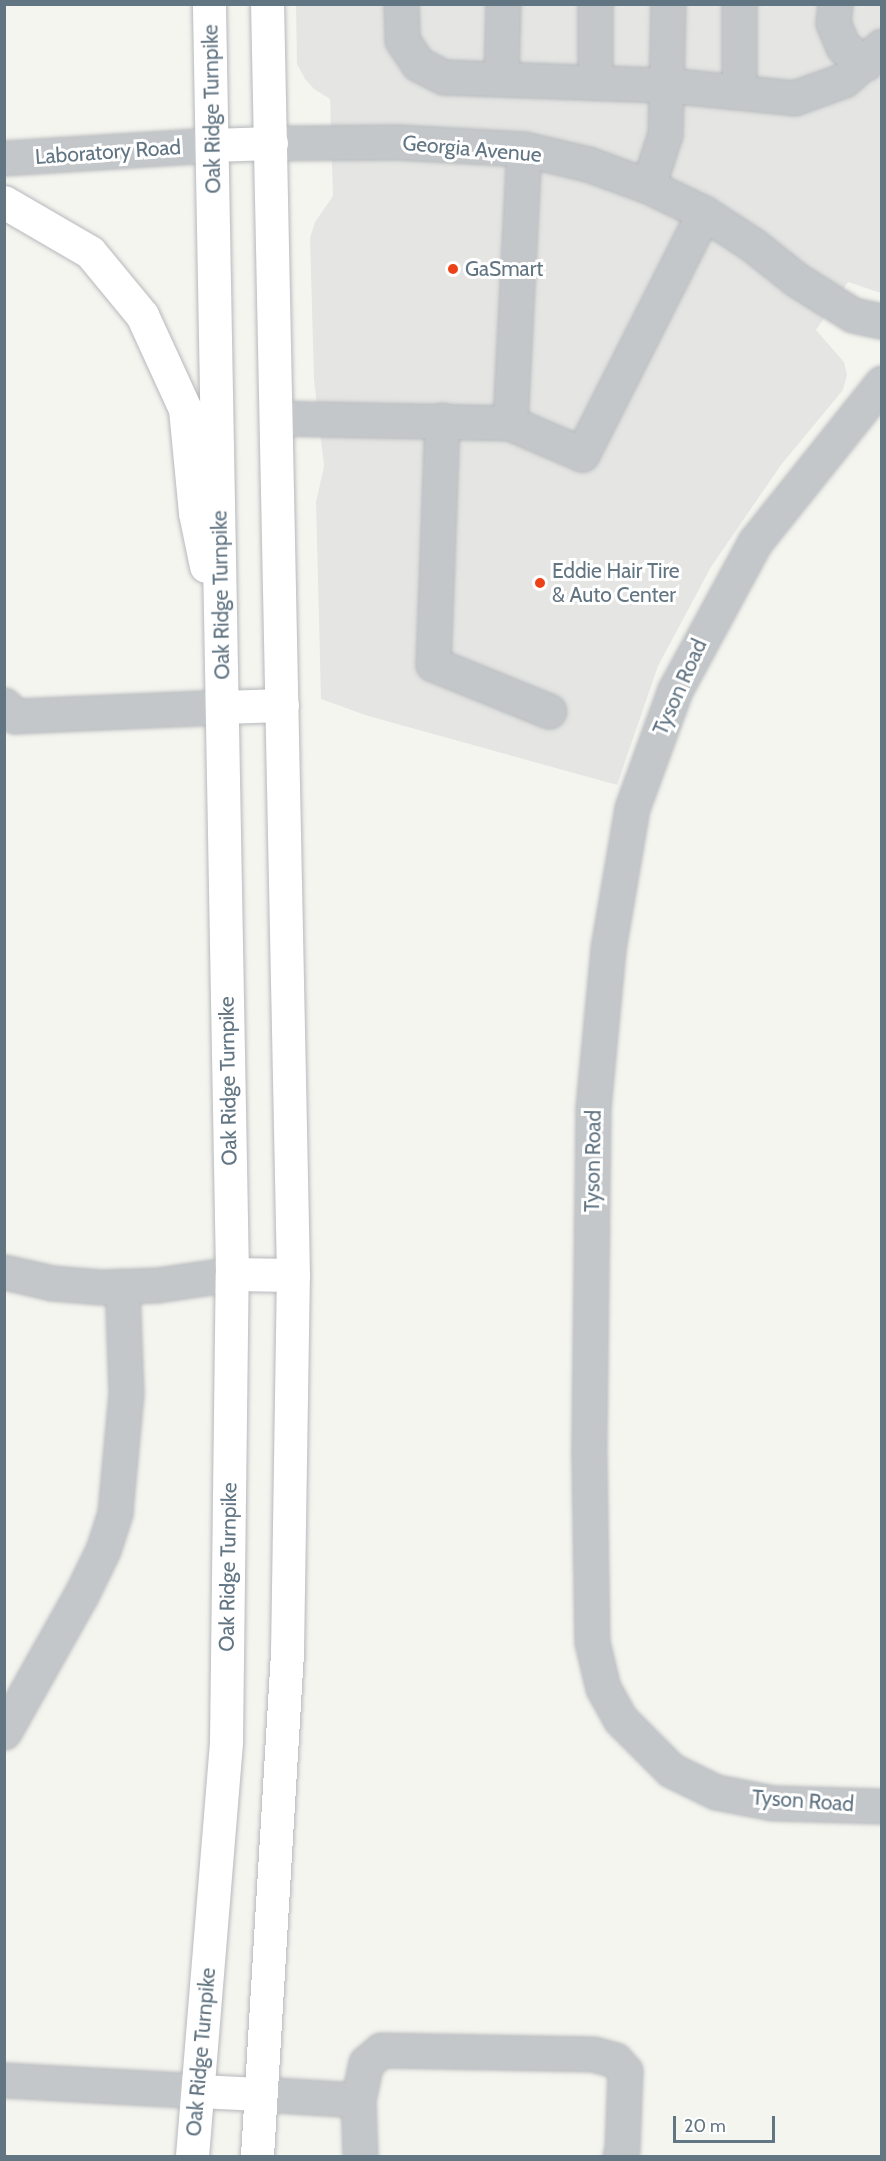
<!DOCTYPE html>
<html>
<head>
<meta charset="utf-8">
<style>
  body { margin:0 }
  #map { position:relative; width:886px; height:2161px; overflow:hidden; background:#f5f5f0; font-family:Cabin,sans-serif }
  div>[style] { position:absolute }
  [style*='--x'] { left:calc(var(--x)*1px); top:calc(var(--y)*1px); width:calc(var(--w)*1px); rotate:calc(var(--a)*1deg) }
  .built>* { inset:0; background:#e5e6e4 }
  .roads { filter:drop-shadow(0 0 2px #b6b9bc) drop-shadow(0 0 2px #b6b9bc) }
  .minor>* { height:33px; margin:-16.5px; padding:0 16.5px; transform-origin:16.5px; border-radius:16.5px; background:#c4c7ca }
  .highway>* { height:33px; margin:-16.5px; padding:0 16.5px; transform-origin:16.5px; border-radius:16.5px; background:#fff }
  .dots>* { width:16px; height:16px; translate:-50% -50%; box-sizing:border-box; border:3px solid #fff; border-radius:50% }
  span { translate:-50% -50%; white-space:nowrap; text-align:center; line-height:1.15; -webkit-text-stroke:6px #fff; paint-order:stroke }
  .street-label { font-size:21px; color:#627583 }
  .poi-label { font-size:21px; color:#627583 }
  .left { translate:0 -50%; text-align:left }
  .frame { position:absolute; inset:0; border:6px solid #627583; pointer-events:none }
  .scale { position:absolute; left:673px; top:2116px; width:102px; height:27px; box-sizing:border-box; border:3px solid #627583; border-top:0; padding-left:8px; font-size:18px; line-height:21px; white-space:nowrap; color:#627583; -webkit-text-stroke:4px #fff; paint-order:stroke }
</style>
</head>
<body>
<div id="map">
  <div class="built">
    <i style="clip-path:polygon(296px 5px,881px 5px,881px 293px,848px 282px,816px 330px,844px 362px,847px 375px,843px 390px,781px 465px,711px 567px,658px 666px,617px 785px,368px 716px,321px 699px,316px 502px,324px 466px,314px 380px,310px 238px,315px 222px,333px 196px,330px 99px,314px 89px,305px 79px,297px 64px)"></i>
  </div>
  <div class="roads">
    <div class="minor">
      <i style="--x:401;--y:4;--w:36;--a:88"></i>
      <i style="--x:402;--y:40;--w:29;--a:56"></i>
      <i style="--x:418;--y:64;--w:29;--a:27"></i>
      <i style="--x:444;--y:77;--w:223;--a:2.1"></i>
      <i style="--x:667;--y:85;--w:128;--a:5.8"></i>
      <i style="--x:794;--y:98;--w:53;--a:-19.8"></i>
      <i style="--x:844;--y:80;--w:51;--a:-41.8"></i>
      <i style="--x:595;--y:4;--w:78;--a:90"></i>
      <i style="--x:835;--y:4;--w:19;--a:96"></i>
      <i style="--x:833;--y:23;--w:26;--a:67"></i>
      <i style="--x:843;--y:47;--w:28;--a:35"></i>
      <i style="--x:501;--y:78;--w:74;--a:-88.5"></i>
      <i style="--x:739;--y:92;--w:88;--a:-90"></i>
      <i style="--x:271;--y:143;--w:127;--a:-0.5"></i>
      <i style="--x:398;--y:142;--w:126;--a:3.2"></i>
      <i style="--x:524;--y:149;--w:66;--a:13.2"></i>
      <i style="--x:588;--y:164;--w:64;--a:20.1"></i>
      <i style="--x:648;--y:186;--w:62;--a:25.7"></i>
      <i style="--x:704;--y:213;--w:59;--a:33.1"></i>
      <i style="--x:753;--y:245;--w:56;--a:38.5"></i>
      <i style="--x:797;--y:280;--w:66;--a:32"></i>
      <i style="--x:853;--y:315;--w:30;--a:12"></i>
      <i style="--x:4;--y:158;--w:208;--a:-3.6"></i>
      <i style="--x:648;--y:186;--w:55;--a:-71.9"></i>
      <i style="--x:665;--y:134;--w:130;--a:-88.7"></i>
      <i style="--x:882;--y:383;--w:203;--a:128.6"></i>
      <i style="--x:755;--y:542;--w:168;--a:118.4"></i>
      <i style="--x:675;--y:690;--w:126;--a:110"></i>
      <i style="--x:632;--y:808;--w:143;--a:99.7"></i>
      <i style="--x:608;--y:949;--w:161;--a:95.4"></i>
      <i style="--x:593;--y:1109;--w:348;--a:90.7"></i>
      <i style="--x:589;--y:1457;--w:185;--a:89.1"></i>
      <i style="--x:592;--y:1642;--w:47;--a:76.6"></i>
      <i style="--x:603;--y:1688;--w:35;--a:61"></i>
      <i style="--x:620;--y:1719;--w:72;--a:45"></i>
      <i style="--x:671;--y:1770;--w:50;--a:26.1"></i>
      <i style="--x:716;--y:1792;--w:58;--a:10.9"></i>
      <i style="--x:773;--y:1803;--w:109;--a:1.6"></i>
      <i style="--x:276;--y:418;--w:234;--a:1.2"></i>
      <i style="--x:510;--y:423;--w:274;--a:-87.1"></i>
      <i style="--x:442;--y:420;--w:244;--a:92.1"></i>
      <i style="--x:433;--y:664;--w:125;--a:22.1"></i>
      <i style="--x:510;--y:423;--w:78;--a:23.3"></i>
      <i style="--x:582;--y:454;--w:270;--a:-63.2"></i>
      <i style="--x:4;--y:705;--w:16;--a:45"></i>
      <i style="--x:15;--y:716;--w:207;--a:-2.5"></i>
      <i style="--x:4;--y:1272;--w:49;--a:12.9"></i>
      <i style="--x:52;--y:1283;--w:49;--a:4.7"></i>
      <i style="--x:101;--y:1287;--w:56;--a:-2"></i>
      <i style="--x:157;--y:1285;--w:76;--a:-8.3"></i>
      <i style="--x:4;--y:1732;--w:157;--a:-60.7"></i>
      <i style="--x:81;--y:1595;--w:50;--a:-63.9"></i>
      <i style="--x:103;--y:1550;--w:40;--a:-72"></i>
      <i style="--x:115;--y:1512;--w:120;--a:-84.7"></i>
      <i style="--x:126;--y:1393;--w:107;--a:-92.1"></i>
      <i style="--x:4;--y:2080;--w:194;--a:3.2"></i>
      <i style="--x:260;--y:2094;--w:98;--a:3.5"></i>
      <i style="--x:360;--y:2156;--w:56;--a:-92"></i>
      <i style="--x:358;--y:2100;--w:38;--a:-78"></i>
      <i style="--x:366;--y:2063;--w:20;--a:-41"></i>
      <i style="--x:381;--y:2050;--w:212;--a:1.1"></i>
      <i style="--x:593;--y:2054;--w:23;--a:15"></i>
      <i style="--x:615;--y:2060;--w:15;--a:48"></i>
      <i style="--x:625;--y:2071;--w:79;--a:92.2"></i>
      <i style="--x:622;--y:2150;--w:6;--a:108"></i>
    </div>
    <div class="highway">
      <i style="--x:212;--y:145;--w:59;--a:-1.9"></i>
      <i style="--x:4;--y:202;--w:99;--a:30.2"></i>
      <i style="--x:90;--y:252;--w:82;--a:50.5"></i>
      <i style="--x:142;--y:315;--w:103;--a:65.4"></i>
      <i style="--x:185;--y:409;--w:104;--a:84.5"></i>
      <i style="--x:195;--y:513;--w:54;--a:78.3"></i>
      <i style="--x:222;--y:707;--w:60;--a:-1.9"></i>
      <i style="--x:232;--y:1274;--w:61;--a:0.9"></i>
      <i style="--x:198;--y:2091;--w:62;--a:2.8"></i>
      <i style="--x:192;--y:2156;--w:415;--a:-85.3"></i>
      <i style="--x:226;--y:1742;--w:468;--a:-89.3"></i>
      <i style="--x:232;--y:1274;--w:1270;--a:-91.04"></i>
      <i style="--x:257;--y:2156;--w:505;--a:-86.59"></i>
      <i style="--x:287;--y:1652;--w:377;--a:-89.1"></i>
      <i style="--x:293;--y:1275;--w:1271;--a:-91.17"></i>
    </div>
  </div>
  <div class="dots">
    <i style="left:453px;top:269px;background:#ed4118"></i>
    <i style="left:540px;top:583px;background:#ed4118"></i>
  </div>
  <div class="street-label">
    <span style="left:212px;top:109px;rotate:-91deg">Oak Ridge Turnpike</span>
    <span style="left:472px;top:149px;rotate:5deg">Georgia Avenue</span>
    <span style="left:108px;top:152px;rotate:-4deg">Laboratory Road</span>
    <span style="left:221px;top:595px;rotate:-91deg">Oak Ridge Turnpike</span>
    <span style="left:680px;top:687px;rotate:-66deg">Tyson Road</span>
    <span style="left:228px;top:1081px;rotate:-91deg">Oak Ridge Turnpike</span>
    <span style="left:593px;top:1161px;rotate:-89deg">Tyson Road</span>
    <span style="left:228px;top:1567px;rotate:-89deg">Oak Ridge Turnpike</span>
    <span style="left:803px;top:1801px;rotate:4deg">Tyson Road</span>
    <span style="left:201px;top:2052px;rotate:-85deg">Oak Ridge Turnpike</span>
  </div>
  <div class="poi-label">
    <span class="left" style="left:465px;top:269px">GaSmart</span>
    <span class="left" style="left:552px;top:583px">Eddie Hair Tire<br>&amp; Auto Center</span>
  </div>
  <div class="frame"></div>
  <div class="scale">20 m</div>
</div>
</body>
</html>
